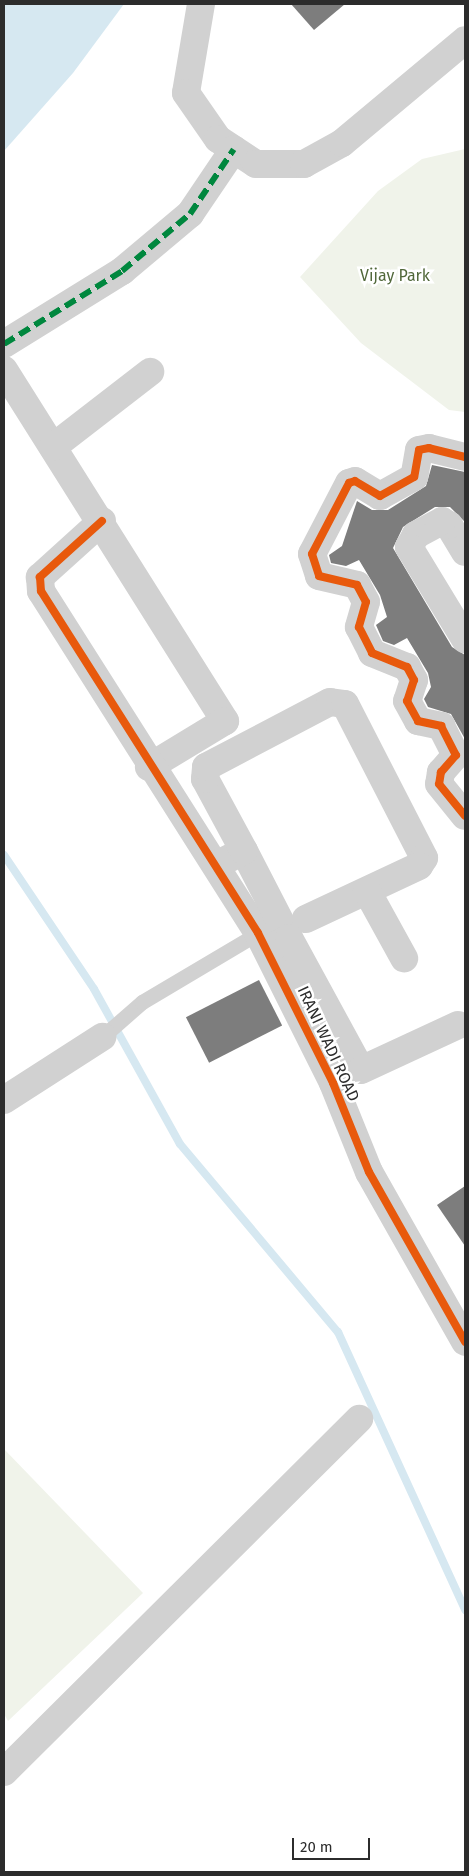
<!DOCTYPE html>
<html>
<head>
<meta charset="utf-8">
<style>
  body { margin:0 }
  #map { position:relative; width:469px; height:1876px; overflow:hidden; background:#fff; font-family:"Fira Sans",sans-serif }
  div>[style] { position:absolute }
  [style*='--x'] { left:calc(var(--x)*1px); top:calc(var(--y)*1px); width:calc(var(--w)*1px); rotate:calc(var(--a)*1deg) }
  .green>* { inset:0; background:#f0f3ea }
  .water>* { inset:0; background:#d6e8f1 }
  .stream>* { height:8px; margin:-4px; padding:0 4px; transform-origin:4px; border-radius:4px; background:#d6e8f1 }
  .building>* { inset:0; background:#7d7d7d; transform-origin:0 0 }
  .lane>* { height:15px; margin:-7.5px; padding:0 7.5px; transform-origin:7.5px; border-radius:7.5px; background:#d1d1d1 }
  .street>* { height:28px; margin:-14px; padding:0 14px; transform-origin:14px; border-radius:14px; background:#d1d1d1 }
  .quiet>* { height:6px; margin-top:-3px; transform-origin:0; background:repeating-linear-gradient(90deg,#00873e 0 12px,transparent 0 18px) }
  .cycleway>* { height:8px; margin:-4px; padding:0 4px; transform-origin:4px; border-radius:4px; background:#e8590c }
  span { translate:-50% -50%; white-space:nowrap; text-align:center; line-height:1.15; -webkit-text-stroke:5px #fff; paint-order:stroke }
  .park-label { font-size:16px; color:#51683a }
  .street-label { font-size:16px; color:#2c2c2c }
  .frame { position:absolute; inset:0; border:5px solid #2c2c2c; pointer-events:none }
  .scale { position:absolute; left:292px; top:1838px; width:78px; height:22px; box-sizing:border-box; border:2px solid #2c2c2c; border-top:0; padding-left:6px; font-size:15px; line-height:18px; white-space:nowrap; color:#2c2c2c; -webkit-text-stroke:4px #fff; paint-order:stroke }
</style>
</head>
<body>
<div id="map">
  <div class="green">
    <i style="clip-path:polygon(465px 149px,465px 412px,449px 410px,361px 343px,300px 277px,378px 191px,422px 159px)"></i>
    <i style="clip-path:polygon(4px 1449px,143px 1593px,8px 1721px,4px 1714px)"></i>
  </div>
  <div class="water">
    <i style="clip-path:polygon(4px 4px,124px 4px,73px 73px,4px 151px)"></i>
  </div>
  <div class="stream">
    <i style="--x:4;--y:855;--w:161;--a:56.1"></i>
    <i style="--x:94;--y:989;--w:177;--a:61"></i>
    <i style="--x:180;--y:1144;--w:246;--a:50"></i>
    <i style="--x:338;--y:1332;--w:306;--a:65.4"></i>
  </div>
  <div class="building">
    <i style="clip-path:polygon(291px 4px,345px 4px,314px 30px)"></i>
    <i style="clip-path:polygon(432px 465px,465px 472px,465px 522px,450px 507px,435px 507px,403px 527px,393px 548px,452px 647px,465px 655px,465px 739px,451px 714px,428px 707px,424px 699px,431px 687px,428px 673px,407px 638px,394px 645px,383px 641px,376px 625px,387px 617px,380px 595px,359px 560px,346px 566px,331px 563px,329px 555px,342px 546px,357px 501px,372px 510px,388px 510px,426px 486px)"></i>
    <i style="left:259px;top:980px;width:51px;height:82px;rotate:63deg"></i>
    <i style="clip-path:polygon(465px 1186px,465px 1246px,437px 1205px)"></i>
  </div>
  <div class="lane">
    <i style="--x:102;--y:1037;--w:53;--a:-41.2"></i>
    <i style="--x:142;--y:1002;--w:135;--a:-30.7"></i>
  </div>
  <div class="street">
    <i style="--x:201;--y:4;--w:90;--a:99.6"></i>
    <i style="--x:186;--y:93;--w:56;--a:55.2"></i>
    <i style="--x:218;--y:139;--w:45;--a:33.3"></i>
    <i style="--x:256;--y:164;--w:48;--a:0"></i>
    <i style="--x:304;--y:164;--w:43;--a:-28.9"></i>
    <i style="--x:342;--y:143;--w:160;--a:-39.9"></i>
    <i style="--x:4;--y:344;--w:139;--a:-31.7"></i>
    <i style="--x:122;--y:271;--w:89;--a:-40"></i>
    <i style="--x:190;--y:214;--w:78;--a:-55.9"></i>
    <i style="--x:4;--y:370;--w:415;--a:57.8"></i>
    <i style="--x:225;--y:721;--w:89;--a:148.8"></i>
    <i style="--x:53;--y:447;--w:123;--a:-37.7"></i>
    <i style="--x:465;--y:457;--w:37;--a:-166"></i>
    <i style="--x:429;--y:448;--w:10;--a:169"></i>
    <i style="--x:419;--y:450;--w:27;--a:100"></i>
    <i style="--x:414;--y:477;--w:39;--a:151"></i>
    <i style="--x:380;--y:496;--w:29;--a:-149"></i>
    <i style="--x:355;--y:481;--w:6;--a:162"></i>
    <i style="--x:349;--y:483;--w:80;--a:117.5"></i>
    <i style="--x:312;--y:554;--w:23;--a:72"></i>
    <i style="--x:319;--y:576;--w:39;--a:13"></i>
    <i style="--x:357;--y:585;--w:19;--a:62"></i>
    <i style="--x:366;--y:602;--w:26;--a:106"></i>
    <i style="--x:359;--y:627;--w:29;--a:63"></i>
    <i style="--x:372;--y:653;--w:38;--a:22"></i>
    <i style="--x:407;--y:667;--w:15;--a:62"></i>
    <i style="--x:414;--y:680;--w:22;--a:108"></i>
    <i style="--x:407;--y:701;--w:23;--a:61"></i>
    <i style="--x:418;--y:721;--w:24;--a:12"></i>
    <i style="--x:441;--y:726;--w:33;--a:63"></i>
    <i style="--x:456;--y:755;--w:23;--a:131"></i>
    <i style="--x:441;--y:772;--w:12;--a:99"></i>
    <i style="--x:439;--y:784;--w:41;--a:50.9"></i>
    <i style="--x:102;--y:521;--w:84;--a:137.9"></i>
    <i style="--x:40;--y:577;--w:14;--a:86"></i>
    <i style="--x:41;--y:591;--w:405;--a:57.6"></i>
    <i style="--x:258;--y:933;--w:168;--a:63.4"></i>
    <i style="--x:333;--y:1083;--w:96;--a:68"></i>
    <i style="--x:369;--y:1172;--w:195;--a:60.5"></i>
    <i style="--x:465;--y:552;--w:31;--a:-121"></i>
    <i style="--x:449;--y:525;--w:8;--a:-150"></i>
    <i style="--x:442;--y:521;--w:30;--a:152"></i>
    <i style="--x:416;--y:535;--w:14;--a:120"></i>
    <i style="--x:409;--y:547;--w:108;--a:58.7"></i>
    <i style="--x:244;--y:851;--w:98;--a:62.7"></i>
    <i style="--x:289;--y:938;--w:19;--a:152"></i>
    <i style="--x:216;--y:865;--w:31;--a:-27"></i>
    <i style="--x:244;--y:851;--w:82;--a:-118.4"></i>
    <i style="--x:205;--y:779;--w:12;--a:-85"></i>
    <i style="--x:206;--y:767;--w:140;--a:-27.7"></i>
    <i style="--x:330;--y:702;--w:15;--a:8"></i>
    <i style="--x:345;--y:704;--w:173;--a:62.8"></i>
    <i style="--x:424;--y:858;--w:9;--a:122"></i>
    <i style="--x:419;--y:866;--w:125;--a:154.9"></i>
    <i style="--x:367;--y:891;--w:77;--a:61.1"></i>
    <i style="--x:289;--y:938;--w:150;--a:61.4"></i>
    <i style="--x:361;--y:1070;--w:107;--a:-24.9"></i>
    <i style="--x:4;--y:1100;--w:117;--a:-32.7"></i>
    <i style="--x:4;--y:1772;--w:501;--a:-44.84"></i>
  </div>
  <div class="quiet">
    <i style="--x:4;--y:344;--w:139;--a:-31.7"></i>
    <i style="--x:122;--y:271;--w:89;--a:-40"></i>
    <i style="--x:190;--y:214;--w:78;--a:-55.9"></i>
  </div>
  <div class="cycleway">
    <i style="--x:465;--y:457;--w:37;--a:-166"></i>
    <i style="--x:429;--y:448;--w:10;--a:169"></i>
    <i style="--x:419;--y:450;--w:27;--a:100"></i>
    <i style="--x:414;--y:477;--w:39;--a:151"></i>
    <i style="--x:380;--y:496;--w:29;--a:-149"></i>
    <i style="--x:355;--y:481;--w:6;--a:162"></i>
    <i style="--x:349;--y:483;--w:80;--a:117.5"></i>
    <i style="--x:312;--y:554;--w:23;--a:72"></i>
    <i style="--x:319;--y:576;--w:39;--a:13"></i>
    <i style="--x:357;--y:585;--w:19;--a:62"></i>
    <i style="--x:366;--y:602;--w:26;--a:106"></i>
    <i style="--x:359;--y:627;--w:29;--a:63"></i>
    <i style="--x:372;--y:653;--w:38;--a:22"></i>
    <i style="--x:407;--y:667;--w:15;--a:62"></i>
    <i style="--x:414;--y:680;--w:22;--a:108"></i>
    <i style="--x:407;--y:701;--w:23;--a:61"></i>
    <i style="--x:418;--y:721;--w:24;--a:12"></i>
    <i style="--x:441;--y:726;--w:33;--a:63"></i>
    <i style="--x:456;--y:755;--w:23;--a:131"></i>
    <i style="--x:441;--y:772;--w:12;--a:99"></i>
    <i style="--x:439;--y:784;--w:41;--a:50.9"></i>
    <i style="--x:102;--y:521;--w:84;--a:137.9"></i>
    <i style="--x:40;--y:577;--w:14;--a:86"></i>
    <i style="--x:41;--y:591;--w:405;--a:57.6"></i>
    <i style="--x:258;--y:933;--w:168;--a:63.4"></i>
    <i style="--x:333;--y:1083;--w:96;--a:68"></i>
    <i style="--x:369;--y:1172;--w:195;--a:60.5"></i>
  </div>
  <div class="park-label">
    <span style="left:395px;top:276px">Vijay Park</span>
  </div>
  <div class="street-label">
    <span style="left:328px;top:1044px;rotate:65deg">IRANI WADI ROAD</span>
  </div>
  <div class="frame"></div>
  <div class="scale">20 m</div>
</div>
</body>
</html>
